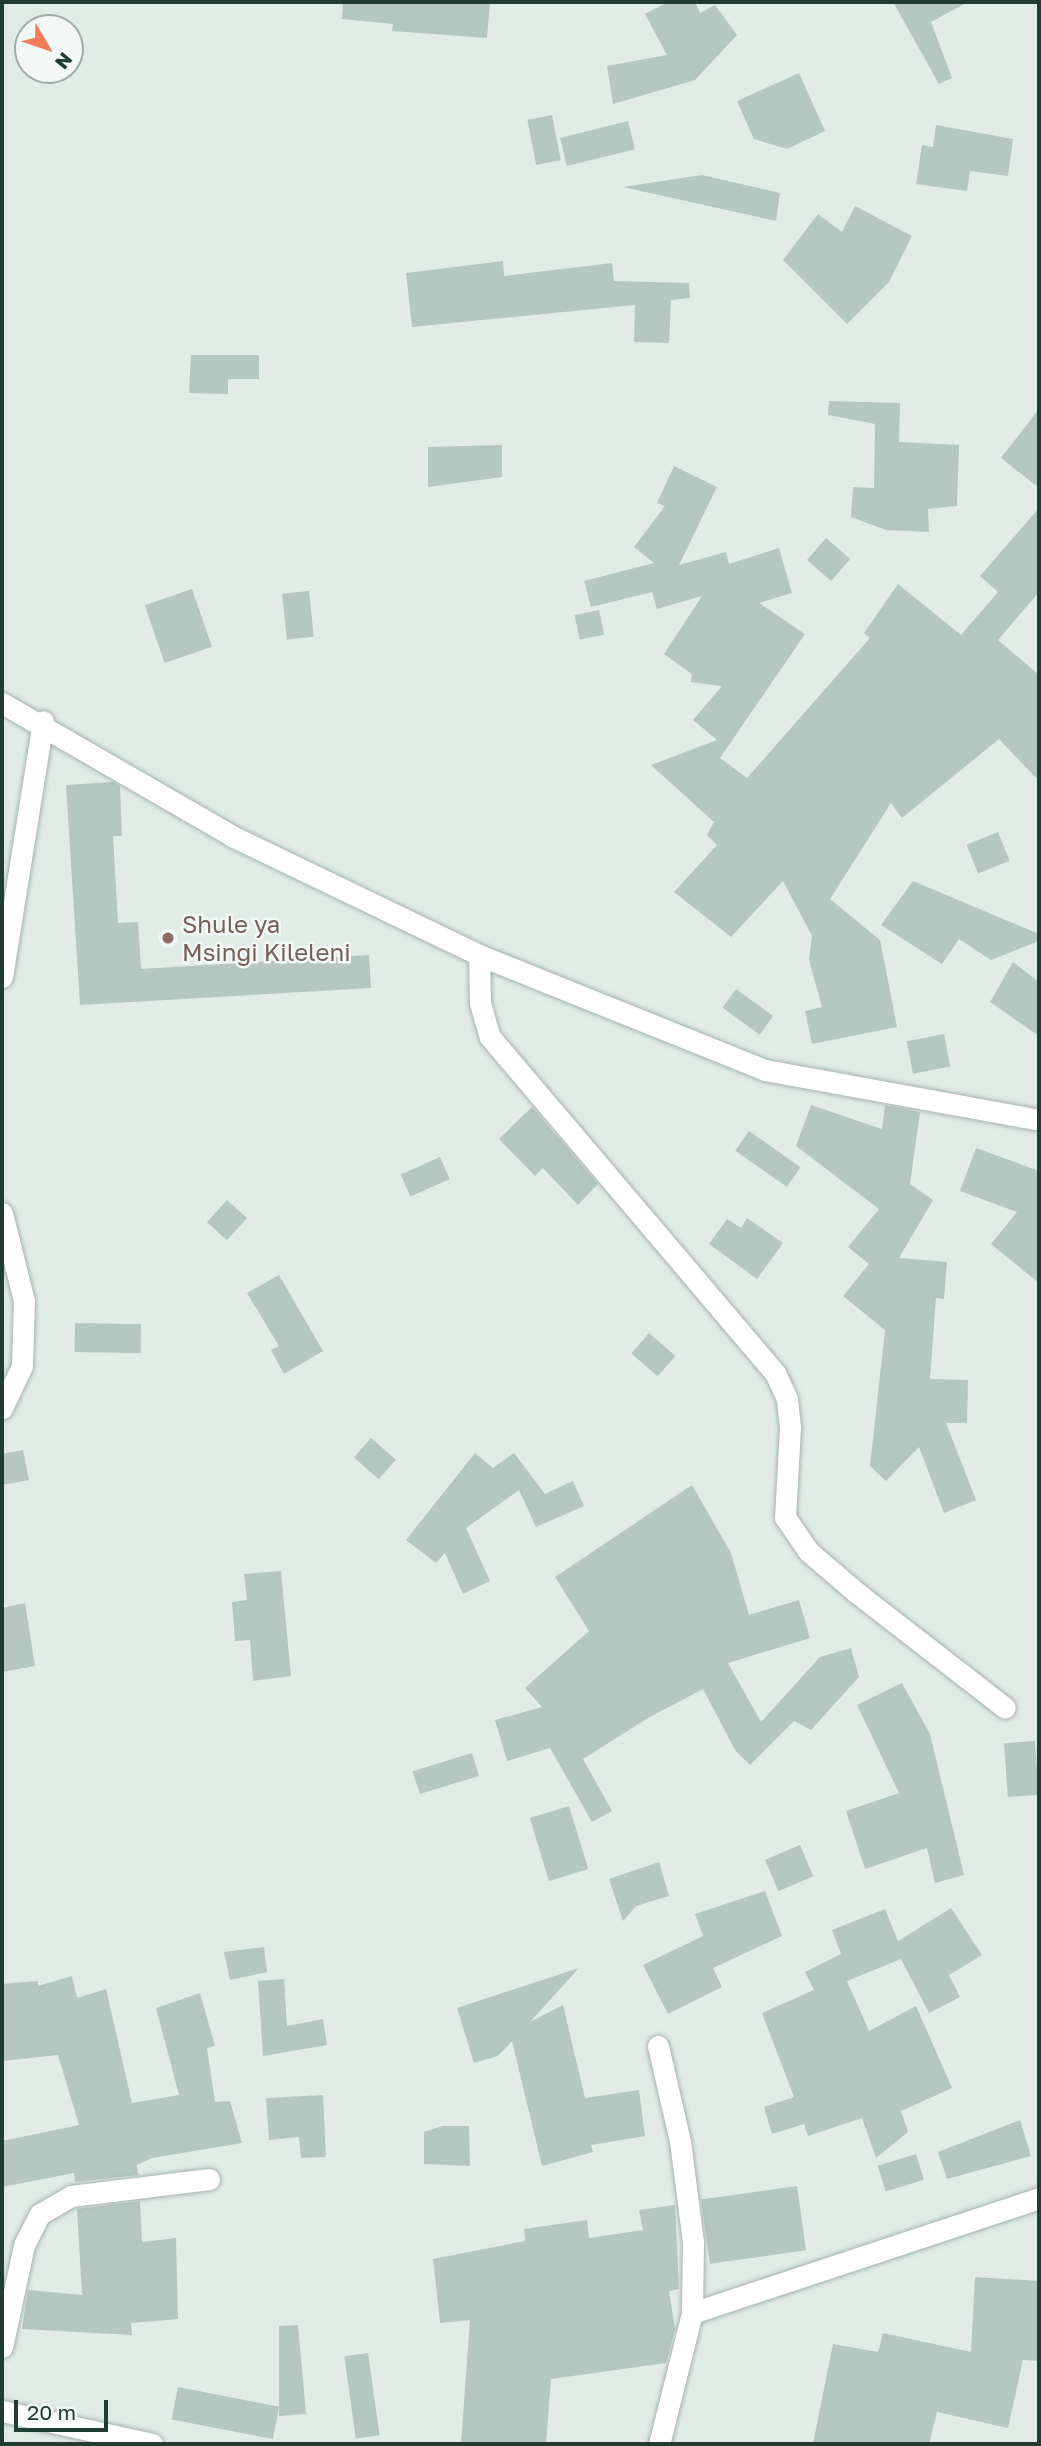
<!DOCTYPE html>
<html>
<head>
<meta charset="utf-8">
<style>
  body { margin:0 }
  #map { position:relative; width:1041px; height:2446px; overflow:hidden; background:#e1ece7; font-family:"Golos Text",sans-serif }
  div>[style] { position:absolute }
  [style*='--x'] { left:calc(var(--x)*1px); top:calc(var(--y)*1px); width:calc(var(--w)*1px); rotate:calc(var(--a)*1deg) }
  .building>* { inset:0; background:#b6c6c0; transform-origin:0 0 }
  .roads { filter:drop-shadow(0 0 2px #a4b4ae) drop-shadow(0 0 2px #a4b4ae) }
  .minor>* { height:21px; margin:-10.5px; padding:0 10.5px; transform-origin:10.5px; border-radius:10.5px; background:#fff }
  .dots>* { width:19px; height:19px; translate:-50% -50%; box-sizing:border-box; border:4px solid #f1f8f5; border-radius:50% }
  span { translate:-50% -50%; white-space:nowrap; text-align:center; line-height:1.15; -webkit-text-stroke:5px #f1f8f5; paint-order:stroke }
  .education-label { font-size:24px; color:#785e54 }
  .left { translate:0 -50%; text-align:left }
  .frame { position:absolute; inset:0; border:4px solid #213c35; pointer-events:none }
  .north { position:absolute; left:14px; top:14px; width:70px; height:70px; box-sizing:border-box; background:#f1f8f5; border:2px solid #9eada8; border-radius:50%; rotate:129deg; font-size:19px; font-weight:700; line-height:28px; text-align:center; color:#213c35 }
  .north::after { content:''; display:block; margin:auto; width:24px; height:32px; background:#f37d58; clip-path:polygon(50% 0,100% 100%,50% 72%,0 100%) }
  .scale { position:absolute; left:14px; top:2400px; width:94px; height:32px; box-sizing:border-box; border:4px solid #213c35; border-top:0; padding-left:9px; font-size:21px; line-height:24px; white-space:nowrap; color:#213c35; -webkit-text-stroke:5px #f1f8f5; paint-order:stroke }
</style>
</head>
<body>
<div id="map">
  <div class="building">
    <i style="clip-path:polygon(343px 2px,490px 2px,487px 38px,392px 31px,393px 24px,342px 19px)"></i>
    <i style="clip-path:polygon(668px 2px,695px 2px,700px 13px,715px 5px,737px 35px,695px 80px,613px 104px,607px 66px,667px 55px,645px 14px)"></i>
    <i style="clip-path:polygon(893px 2px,968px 2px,931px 22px,952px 78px,939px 84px)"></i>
    <i style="clip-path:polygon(799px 73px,825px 131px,787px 149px,754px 139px,737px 101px)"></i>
    <i style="left:552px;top:115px;width:46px;height:25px;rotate:79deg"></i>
    <i style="left:628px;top:121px;width:29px;height:70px;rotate:76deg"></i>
    <i style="clip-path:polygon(936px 125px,1013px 139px,1008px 176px,970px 171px,967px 191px,916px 184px,922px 145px,933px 147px)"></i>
    <i style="clip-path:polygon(702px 175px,780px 193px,776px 221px,623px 187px)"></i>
    <i style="clip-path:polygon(855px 206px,912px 236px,889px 282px,847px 324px,783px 260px,818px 214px,842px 232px)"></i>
    <i style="clip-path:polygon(503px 261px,504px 276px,612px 263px,614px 281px,689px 283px,690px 298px,671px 300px,669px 343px,634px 342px,635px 305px,412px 327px,406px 273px)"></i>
    <i style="clip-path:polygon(191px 355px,259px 355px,259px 379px,228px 379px,228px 394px,189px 393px)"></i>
    <i style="clip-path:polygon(829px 401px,900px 403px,899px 442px,959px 445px,957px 506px,928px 509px,929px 532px,886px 530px,851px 517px,853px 487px,874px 488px,875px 424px,828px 415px)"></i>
    <i style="clip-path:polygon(1039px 409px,1039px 488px,1001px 458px)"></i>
    <i style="clip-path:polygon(502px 445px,502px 477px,428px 487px,428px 447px)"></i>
    <i style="clip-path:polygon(674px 466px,717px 487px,679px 565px,726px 552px,729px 564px,779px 548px,792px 593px,759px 603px,805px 634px,720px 758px,747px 778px,870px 638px,864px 633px,898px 584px,961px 635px,998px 592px,980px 576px,1039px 508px,1039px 592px,998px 640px,1039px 675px,1039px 781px,999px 739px,902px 818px,891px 803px,830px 899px,880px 940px,897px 1027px,812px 1044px,805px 1011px,822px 1007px,809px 960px,812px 936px,783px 881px,731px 937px,674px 892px,717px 845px,707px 835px,714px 822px,651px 765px,717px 740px,693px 720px,722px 686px,691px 682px,692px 674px,664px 654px,702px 596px,657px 609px,652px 592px,591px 607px,584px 581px,654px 563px,634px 547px,665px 506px,657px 503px)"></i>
    <i style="left:826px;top:538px;width:32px;height:29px;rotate:41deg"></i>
    <i style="left:192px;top:589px;width:61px;height:50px;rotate:71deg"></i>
    <i style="left:309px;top:591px;width:46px;height:27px;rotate:84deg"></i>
    <i style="left:599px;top:610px;width:25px;height:25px;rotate:78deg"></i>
    <i style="clip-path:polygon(113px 782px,120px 786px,122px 836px,113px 836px,118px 923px,138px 922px,141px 969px,369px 955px,371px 988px,80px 1005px,66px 785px)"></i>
    <i style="left:998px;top:832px;width:31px;height:34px;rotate:68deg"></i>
    <i style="clip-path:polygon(913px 881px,1039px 934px,1039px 941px,991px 960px,959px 939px,942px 964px,881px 925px)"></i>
    <i style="clip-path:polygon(1013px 962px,1039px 982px,1039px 1036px,990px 1002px)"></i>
    <i style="left:736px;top:989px;width:46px;height:23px;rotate:36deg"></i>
    <i style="left:944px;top:1034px;width:33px;height:38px;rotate:79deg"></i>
    <i style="clip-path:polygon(811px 1105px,882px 1129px,885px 1105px,920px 1112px,910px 1184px,933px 1200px,899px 1258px,947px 1262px,944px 1299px,936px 1298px,930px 1379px,968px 1380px,967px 1423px,946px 1423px,976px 1500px,944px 1513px,919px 1447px,886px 1481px,870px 1466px,885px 1330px,843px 1296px,869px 1264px,848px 1247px,879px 1209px,796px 1146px)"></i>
    <i style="clip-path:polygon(532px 1107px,598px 1184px,578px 1205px,543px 1168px,535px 1176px,499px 1139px)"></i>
    <i style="left:749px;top:1131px;width:63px;height:24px;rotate:35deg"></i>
    <i style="clip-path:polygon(976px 1148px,1039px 1171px,1039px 1283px,991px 1244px,1017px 1212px,960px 1191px)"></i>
    <i style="left:440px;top:1157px;width:24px;height:43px;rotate:66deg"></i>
    <i style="left:227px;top:1200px;width:27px;height:30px;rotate:42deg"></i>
    <i style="clip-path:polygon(747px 1218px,783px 1243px,757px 1279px,709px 1244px,727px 1219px,741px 1228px)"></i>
    <i style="clip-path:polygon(279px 1275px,323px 1351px,284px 1374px,271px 1350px,279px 1346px,247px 1293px)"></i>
    <i style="left:75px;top:1323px;width:66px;height:29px;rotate:1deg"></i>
    <i style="left:649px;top:1333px;width:35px;height:27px;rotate:41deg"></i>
    <i style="left:371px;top:1438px;width:33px;height:26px;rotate:41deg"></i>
    <i style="clip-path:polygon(23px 1450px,29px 1480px,2px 1485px,2px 1454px)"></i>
    <i style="clip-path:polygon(475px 1453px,493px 1468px,514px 1453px,545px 1494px,573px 1481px,584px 1506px,536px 1527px,519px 1490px,466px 1528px,490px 1581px,463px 1594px,445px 1553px,436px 1563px,406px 1540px)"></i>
    <i style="clip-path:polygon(692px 1485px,731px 1553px,749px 1615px,799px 1600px,810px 1638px,728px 1663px,761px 1722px,820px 1657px,851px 1648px,859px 1677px,811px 1730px,794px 1721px,750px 1765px,735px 1750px,703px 1689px,648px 1718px,583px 1759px,612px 1811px,592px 1822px,550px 1748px,507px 1761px,495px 1720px,542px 1707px,525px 1688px,589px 1631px,555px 1577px)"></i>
    <i style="clip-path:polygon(281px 1571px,291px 1676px,253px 1681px,250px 1640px,235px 1641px,232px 1602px,247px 1600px,244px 1574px)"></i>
    <i style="clip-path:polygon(25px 1603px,35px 1666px,2px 1672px,2px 1608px)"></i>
    <i style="clip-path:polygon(902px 1683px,930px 1734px,964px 1875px,935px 1883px,927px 1848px,865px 1869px,846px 1811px,899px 1793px,857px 1705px)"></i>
    <i style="left:1035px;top:1741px;width:54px;height:31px;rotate:86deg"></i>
    <i style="left:472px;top:1753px;width:24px;height:62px;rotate:73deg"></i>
    <i style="left:569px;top:1806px;width:66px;height:41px;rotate:73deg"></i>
    <i style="left:800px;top:1845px;width:34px;height:38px;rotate:67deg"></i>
    <i style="clip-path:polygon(659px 1862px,669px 1896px,636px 1906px,623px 1921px,609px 1879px)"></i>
    <i style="clip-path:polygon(765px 1891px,782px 1936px,713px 1968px,722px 1987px,668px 2014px,643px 1965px,703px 1936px,695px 1914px)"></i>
    <i style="clip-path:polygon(951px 1908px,982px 1955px,949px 1975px,960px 1997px,929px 2013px,901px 1959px,847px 1981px,869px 2031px,916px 2006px,952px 2088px,901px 2111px,908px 2132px,876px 2158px,862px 2118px,808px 2136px,804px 2124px,772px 2134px,764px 2107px,794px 2097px,762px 2013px,814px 1990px,805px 1972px,841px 1954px,832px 1930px,885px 1909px,898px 1941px)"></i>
    <i style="clip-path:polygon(264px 1947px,267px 1972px,230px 1980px,224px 1952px)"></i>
    <i style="clip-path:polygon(579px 1968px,530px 2022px,563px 2005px,585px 2098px,639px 2090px,645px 2136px,591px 2145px,593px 2152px,542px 2166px,512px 2041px,498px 2056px,474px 2063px,457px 2008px)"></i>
    <i style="clip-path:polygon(72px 1976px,77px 1998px,106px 1989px,132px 2103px,179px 2095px,156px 2008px,200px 1993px,215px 2046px,207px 2048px,215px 2102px,230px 2101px,242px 2143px,152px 2158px,137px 2165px,138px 2175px,75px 2182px,74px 2173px,2px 2187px,2px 2141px,79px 2125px,58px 2055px,2px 2061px,2px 1984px,38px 1981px,38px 1986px)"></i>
    <i style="clip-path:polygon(284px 1979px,287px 2026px,323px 2019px,327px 2045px,263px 2056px,258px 1981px)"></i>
    <i style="clip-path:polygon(323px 2095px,326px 2157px,301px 2158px,299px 2137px,269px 2140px,266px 2098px)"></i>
    <i style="clip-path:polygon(1020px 2120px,1031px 2156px,947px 2179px,938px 2152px)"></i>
    <i style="clip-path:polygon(443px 2126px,469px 2126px,470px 2166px,424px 2164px,424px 2132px)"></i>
    <i style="left:916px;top:2154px;width:27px;height:40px;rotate:73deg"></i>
    <i style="left:797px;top:2186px;width:65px;height:97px;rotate:82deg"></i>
    <i style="clip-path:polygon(140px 2201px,142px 2242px,176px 2238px,178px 2319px,131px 2323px,132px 2335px,22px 2329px,28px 2290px,82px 2295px,77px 2209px)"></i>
    <i style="clip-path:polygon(675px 2205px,679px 2289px,669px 2291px,675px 2329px,666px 2363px,551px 2379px,546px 2444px,461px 2444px,470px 2320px,440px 2323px,433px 2259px,525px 2241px,524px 2229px,587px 2220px,589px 2238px,643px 2230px,639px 2210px)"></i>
    <i style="clip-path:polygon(975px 2277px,1039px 2281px,1039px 2361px,1023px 2360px,1008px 2428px,937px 2412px,929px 2444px,813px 2444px,833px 2344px,878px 2352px,883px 2333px,971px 2352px)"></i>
    <i style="clip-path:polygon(298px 2325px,306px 2414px,279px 2416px,279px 2326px)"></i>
    <i style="left:368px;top:2353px;width:83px;height:24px;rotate:82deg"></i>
    <i style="left:178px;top:2387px;width:103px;height:33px;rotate:11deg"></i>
  </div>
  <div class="roads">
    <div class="minor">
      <i style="--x:2;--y:703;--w:266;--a:30"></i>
      <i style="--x:232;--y:836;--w:274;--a:25.7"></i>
      <i style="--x:479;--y:955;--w:308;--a:21.9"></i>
      <i style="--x:765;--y:1070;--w:279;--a:10.3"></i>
      <i style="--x:479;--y:955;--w:48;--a:88.8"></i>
      <i style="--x:480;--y:1003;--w:35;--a:74"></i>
      <i style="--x:490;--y:1037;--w:441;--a:49.7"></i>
      <i style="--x:775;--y:1373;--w:29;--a:65"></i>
      <i style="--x:787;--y:1399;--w:29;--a:84"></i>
      <i style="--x:790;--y:1428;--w:89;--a:93.2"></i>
      <i style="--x:785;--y:1517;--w:41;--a:55.9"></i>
      <i style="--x:808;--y:1551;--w:65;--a:40.6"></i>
      <i style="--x:857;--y:1593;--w:187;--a:37.8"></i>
      <i style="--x:2;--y:977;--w:259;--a:-80.9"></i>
      <i style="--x:2;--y:1213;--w:91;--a:76"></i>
      <i style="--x:24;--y:1301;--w:65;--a:91.8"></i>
      <i style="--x:22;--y:1366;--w:47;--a:115.5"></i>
      <i style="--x:658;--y:2046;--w:98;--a:77"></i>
      <i style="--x:680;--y:2141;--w:102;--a:82.7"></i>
      <i style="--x:693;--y:2242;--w:71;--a:90.8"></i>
      <i style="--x:692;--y:2313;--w:135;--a:104.1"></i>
      <i style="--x:692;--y:2313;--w:366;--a:-18.3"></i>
      <i style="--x:2;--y:2347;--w:104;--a:-77.8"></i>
      <i style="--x:24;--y:2245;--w:35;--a:-63"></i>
      <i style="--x:40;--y:2214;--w:36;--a:-30"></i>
      <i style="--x:71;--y:2196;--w:139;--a:-7"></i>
      <i style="--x:2;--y:2411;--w:154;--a:12.4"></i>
    </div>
  </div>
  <div class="dots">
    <i style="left:168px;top:938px;background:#8d6e63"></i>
  </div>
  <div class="education-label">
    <span class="left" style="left:182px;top:938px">Shule ya<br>Msingi Kileleni</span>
  </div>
  <div class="frame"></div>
  <div class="north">N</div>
  <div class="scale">20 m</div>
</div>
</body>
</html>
